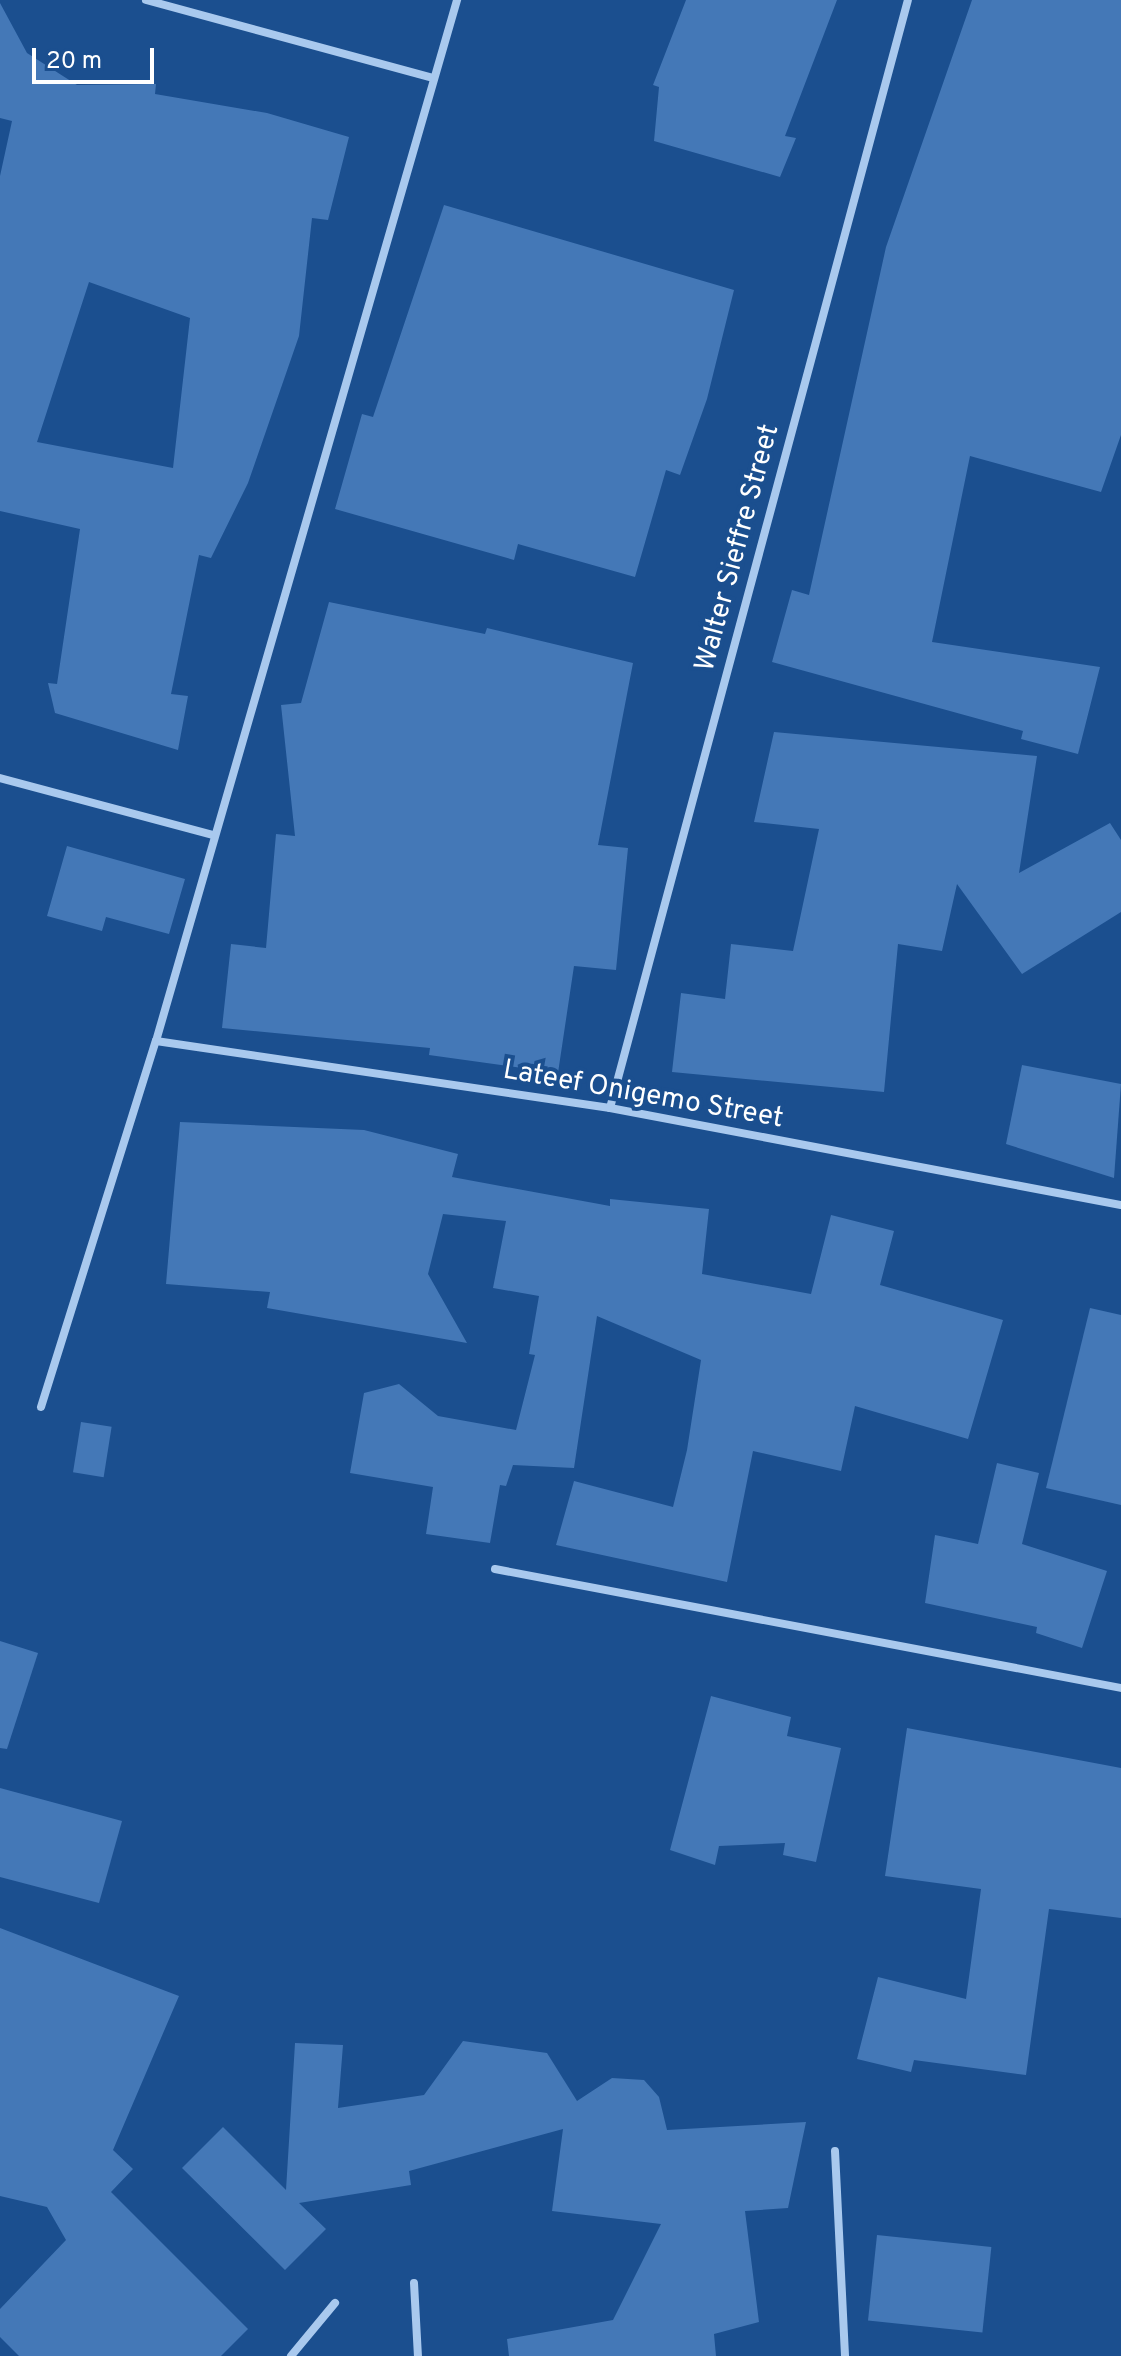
<!DOCTYPE html>
<html>
<head>
<meta charset="utf-8">
<style>
  body { margin:0 }
  #map { position:relative; width:1121px; height:2356px; overflow:hidden; background:#1b4f8f; font-family:Overpass,sans-serif }
  div>[style] { position:absolute }
  [style*='--x'] { left:calc(var(--x)*1px); top:calc(var(--y)*1px); width:calc(var(--w)*1px); rotate:calc(var(--a)*1deg) }
  .building>* { inset:0; background:#4478b7; transform-origin:0 0 }
  .street>* { height:8px; margin:-4px; padding:0 4px; transform-origin:4px; border-radius:4px; background:#a9c9ee }
  span { translate:-50% -50%; white-space:nowrap; text-align:center; line-height:1.15; -webkit-text-stroke:8px #1b4f8f; paint-order:stroke }
  .street-label { font-size:28px; color:#fff }
  .scale { position:absolute; left:32px; top:48px; width:122px; height:36px; box-sizing:border-box; border:4px solid #fff; border-top:0; padding-left:10px; font-size:24px; line-height:28px; white-space:nowrap; color:#fff; -webkit-text-stroke:6px #1b4f8f; paint-order:stroke }
</style>
</head>
<body>
<div id="map">
  <div class="building">
    <i style="clip-path:polygon(686px 0,837px 0,785px 136px,796px 138px,780px 177px,654px 141px,659px 87px,653px 85px)"></i>
    <i style="clip-path:polygon(972px 0,1121px 0,1121px 435px,1101px 492px,970px 456px,932px 642px,1100px 667px,1078px 754px,1021px 739px,1023px 731px,772px 662px,792px 590px,809px 595px,886px 247px)"></i>
    <i style="clip-path:polygon(evenodd,0 3px,27px 53px,77px 85px,156px 84px,155px 94px,267px 113px,349px 137px,328px 220px,312px 218px,299px 336px,248px 483px,211px 558px,199px 555px,171px 694px,188px 696px,178px 750px,55px 713px,48px 683px,57px 684px,80px 529px,0 511px,0 176px,12px 121px,0 118px,0 3px,89px 282px,190px 318px,173px 468px,37px 442px,89px 282px)"></i>
    <i style="clip-path:polygon(444px 205px,734px 290px,707px 399px,680px 475px,666px 470px,635px 577px,518px 544px,514px 560px,335px 509px,362px 414px,373px 417px)"></i>
    <i style="clip-path:polygon(329px 602px,485px 634px,487px 628px,633px 663px,598px 845px,628px 848px,616px 970px,574px 966px,558px 1073px,429px 1055px,430px 1048px,222px 1028px,231px 944px,266px 948px,276px 834px,295px 836px,281px 705px,301px 703px)"></i>
    <i style="clip-path:polygon(774px 732px,1037px 756px,1019px 873px,1110px 823px,1121px 840px,1121px 912px,1022px 974px,957px 884px,942px 951px,898px 944px,884px 1092px,672px 1072px,681px 993px,725px 999px,731px 944px,793px 951px,819px 829px,754px 822px)"></i>
    <i style="clip-path:polygon(67px 846px,185px 879px,169px 934px,106px 917px,102px 931px,47px 916px)"></i>
    <i style="clip-path:polygon(1022px 1065px,1121px 1084px,1114px 1178px,1006px 1144px)"></i>
    <i style="clip-path:polygon(180px 1122px,364px 1130px,458px 1154px,452px 1177px,610px 1206px,610px 1199px,709px 1209px,702px 1274px,811px 1294px,831px 1215px,894px 1231px,880px 1285px,1003px 1320px,968px 1439px,855px 1406px,841px 1471px,753px 1451px,727px 1582px,556px 1545px,574px 1481px,673px 1507px,687px 1450px,701px 1360px,597px 1316px,574px 1468px,513px 1465px,506px 1486px,500px 1485px,490px 1543px,426px 1534px,433px 1487px,350px 1473px,364px 1393px,399px 1384px,438px 1416px,516px 1430px,535px 1355px,529px 1354px,539px 1296px,493px 1288px,506px 1221px,443px 1214px,428px 1274px,467px 1343px,267px 1308px,270px 1292px,166px 1284px)"></i>
    <i style="clip-path:polygon(1090px 1308px,1121px 1315px,1121px 1505px,1046px 1488px)"></i>
    <i style="left:81px;top:1422px;width:31px;height:51px;rotate:9deg"></i>
    <i style="clip-path:polygon(997px 1463px,1039px 1473px,1022px 1544px,1107px 1571px,1082px 1648px,1036px 1633px,1037px 1627px,925px 1603px,935px 1535px,978px 1544px)"></i>
    <i style="clip-path:polygon(0 1641px,38px 1653px,7px 1749px,0 1748px)"></i>
    <i style="clip-path:polygon(711px 1696px,791px 1717px,787px 1736px,841px 1748px,816px 1862px,783px 1855px,785px 1843px,719px 1846px,715px 1865px,670px 1850px)"></i>
    <i style="clip-path:polygon(907px 1728px,1121px 1768px,1121px 1918px,1049px 1909px,1026px 2075px,914px 2060px,911px 2072px,857px 2059px,878px 1977px,966px 1999px,981px 1889px,885px 1876px)"></i>
    <i style="clip-path:polygon(0 1788px,122px 1821px,99px 1903px,0 1877px)"></i>
    <i style="clip-path:polygon(0 1928px,179px 1996px,113px 2150px,133px 2169px,111px 2192px,248px 2329px,221px 2356px,19px 2356px,0 2337px,0 2309px,66px 2240px,47px 2207px,0 2196px)"></i>
    <i style="clip-path:polygon(463px 2041px,547px 2053px,577px 2101px,612px 2078px,644px 2080px,659px 2097px,667px 2130px,806px 2122px,788px 2208px,745px 2211px,759px 2322px,714px 2334px,716px 2356px,509px 2356px,507px 2339px,613px 2320px,661px 2224px,552px 2211px,563px 2129px,409px 2171px,411px 2185px,299px 2203px,326px 2229px,285px 2270px,182px 2168px,223px 2127px,286px 2190px,295px 2043px,343px 2045px,338px 2108px,424px 2095px)"></i>
    <i style="left:877px;top:2235px;width:115px;height:86px;rotate:6deg"></i>
  </div>
  <div class="street">
    <i style="--x:146;--y:0;--w:298;--a:15.2"></i>
    <i style="--x:0;--y:778;--w:220;--a:15"></i>
    <i style="--x:156;--y:1041;--w:459;--a:8.4"></i>
    <i style="--x:610;--y:1108;--w:520;--a:10.75"></i>
    <i style="--x:610;--y:1108;--w:1147;--a:-74.95"></i>
    <i style="--x:41;--y:1407;--w:384;--a:-72.6"></i>
    <i style="--x:156;--y:1041;--w:1084;--a:-73.87"></i>
    <i style="--x:495;--y:1569;--w:637;--a:10.76"></i>
    <i style="--x:835;--y:2151;--w:205;--a:87.2"></i>
    <i style="--x:414;--y:2283;--w:73;--a:86.9"></i>
    <i style="--x:291;--y:2356;--w:69;--a:-50.3"></i>
  </div>
  <div class="street-label">
    <span style="left:738px;top:548px;rotate:-75deg">Walter Sieffre Street</span>
    <span style="left:643px;top:1095px;rotate:10deg">Lateef Onigemo Street</span>
  </div>
  <div class="scale">20 m</div>
</div>
</body>
</html>
